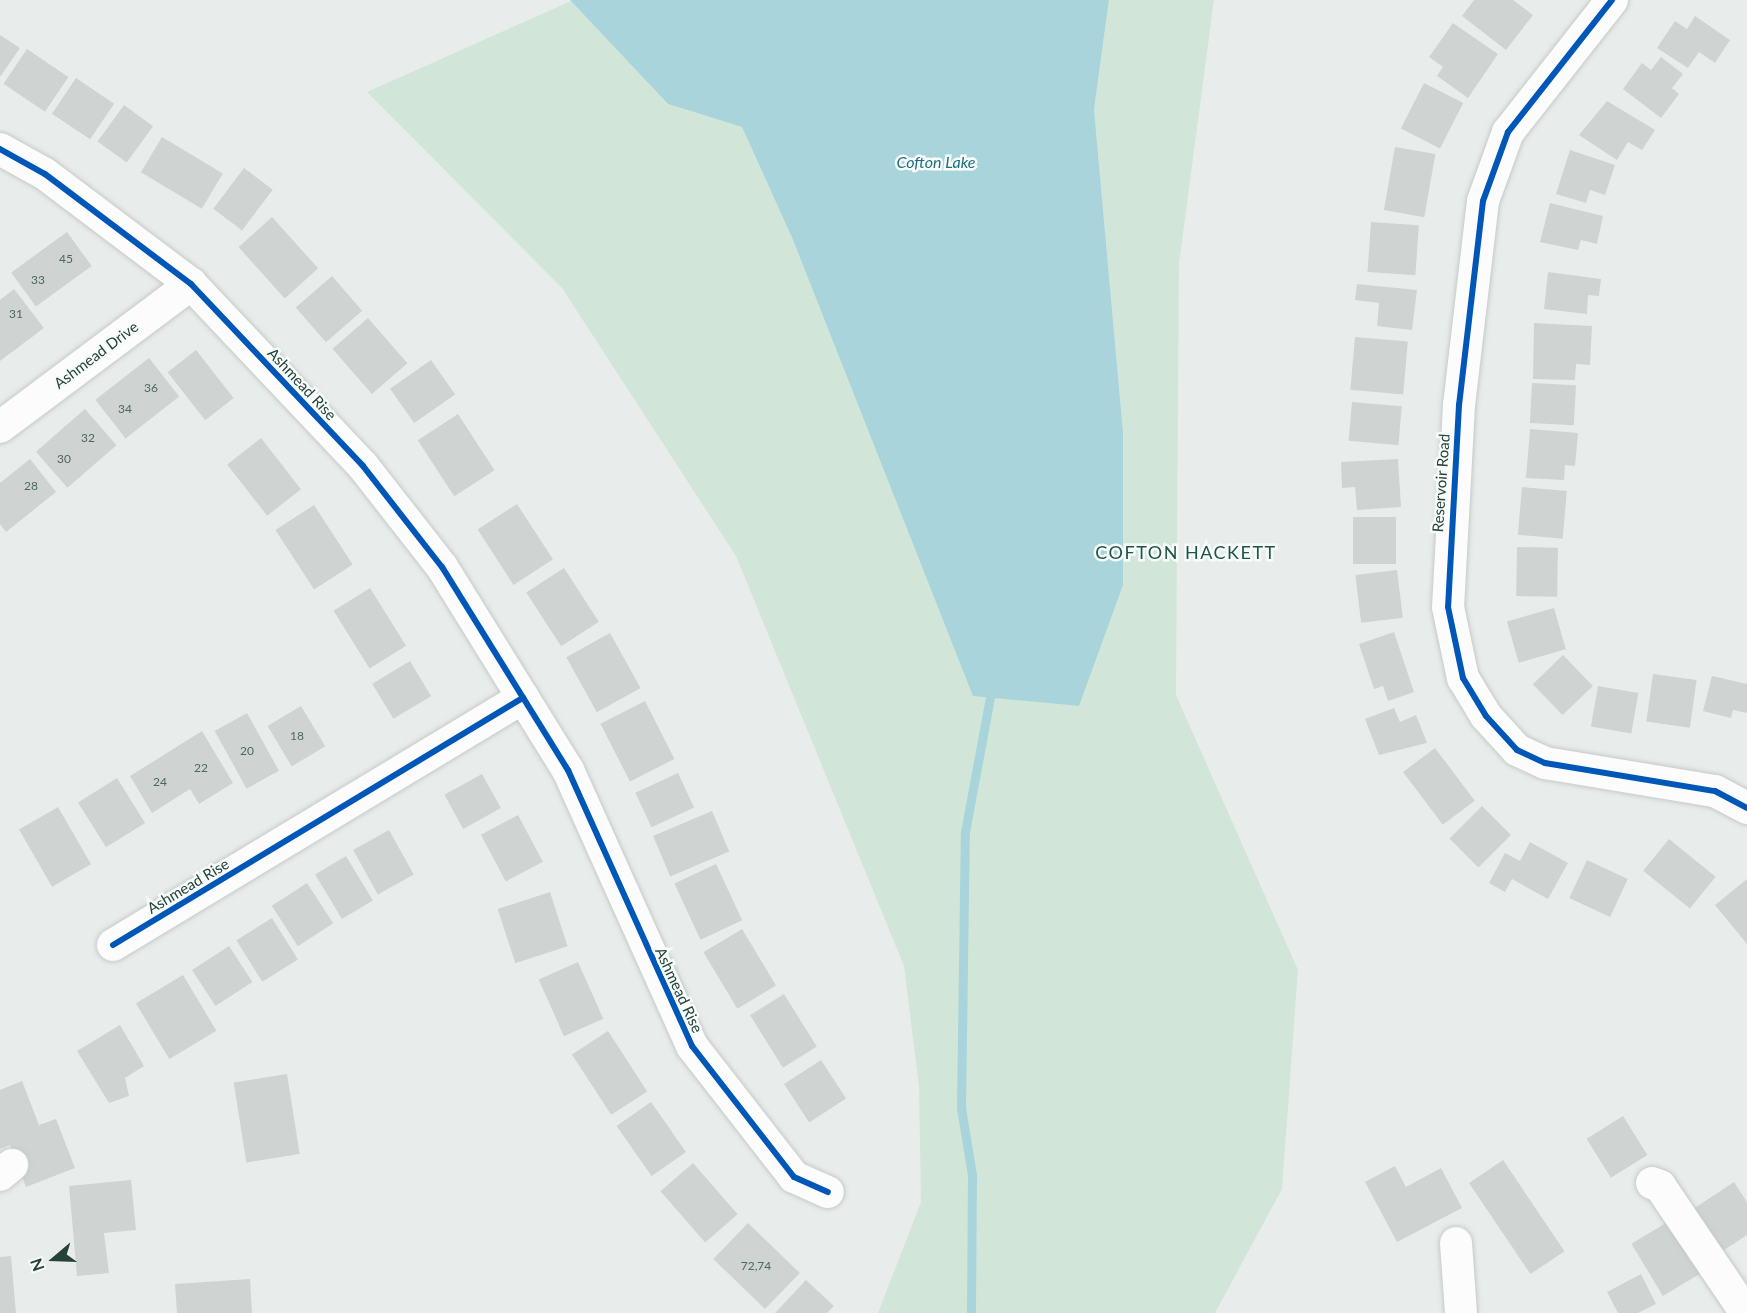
<!DOCTYPE html>
<html>
<head>
<meta charset="utf-8">
<style>
  body { margin:0 }
  #map { position:relative; width:1747px; height:1313px; overflow:hidden; background:#e8edeb; font-family:Lato,sans-serif }
  div>[style] { position:absolute }
  [style*='--x'] { left:calc(var(--x)*1px); top:calc(var(--y)*1px); width:calc(var(--w)*1px); rotate:calc(var(--a)*1deg) }
  .green>* { inset:0; background:#d1e6d8 }
  .water>* { inset:0; background:#a9d4db }
  .stream>* { height:9px; margin:-4.5px; padding:0 4.5px; transform-origin:4.5px; border-radius:4.5px; background:#a9d4db }
  .building>* { inset:0; background:#cfd4d2; transform-origin:0 0 }
  .roads { filter:drop-shadow(0 0 2px #c5cac8) drop-shadow(0 0 2px #c5cac8) }
  .minor>* { height:32px; margin:-16px; padding:0 16px; transform-origin:16px; border-radius:16px; background:#fcfcfc }
  .cycleway>* { height:6px; margin:-3px; padding:0 3px; transform-origin:3px; border-radius:3px; background:#0057b8 }
  span { translate:-50% -50%; white-space:nowrap; text-align:center; line-height:1.15; -webkit-text-stroke:5px #f7fbf9; paint-order:stroke }
  .number-label { font-size:12px; color:#506761 }
  .number-label span { -webkit-text-stroke-width:0 }
  .street-label { font-size:15px; color:#24423a }
  .water-label { font-size:16px; color:#1c6f80; font-style:italic }
  .quarter-label { font-size:18px; color:#1f5548; letter-spacing:1.5px }
  .north { position:absolute; left:24px; top:1229px; width:60px; height:60px; -webkit-text-stroke:4px #f7fbf9; paint-order:stroke; rotate:251deg; font-size:16px; font-weight:700; line-height:24px; text-align:center; color:#24423a }
  .north::after { content:''; display:block; margin:auto; width:21px; height:27px; background:#24423a; clip-path:polygon(50% 0,100% 100%,50% 72%,0 100%) }
</style>
</head>
<body>
<div id="map">
  <div class="green">
    <i style="clip-path:polygon(1109px 0,1214px 0,1179px 264px,1176px 695px,1298px 970px,1282px 1189px,1215px 1313px,878px 1313px,921px 1202px,919px 1087px,904px 966px,736px 556px,562px 288px,367px 92px,571px 1px,668px 104px,742px 127px,793px 240px,973px 695px,1079px 706px,1123px 432px,1094px 109px)"></i>
  </div>
  <div class="water">
    <i style="clip-path:polygon(570px 0,1109px 0,1094px 109px,1123px 432px,1123px 585px,1079px 706px,973px 696px,793px 240px,742px 127px,668px 104px)"></i>
  </div>
  <div class="stream">
    <i style="--x:971;--y:1313;--w:138;--a:-89.6"></i>
    <i style="--x:972;--y:1175;--w:68;--a:-99.3"></i>
    <i style="--x:961;--y:1108;--w:276;--a:-89.2"></i>
    <i style="--x:965;--y:832;--w:137;--a:-79.5"></i>
  </div>
  <div class="building">
    <i style="clip-path:polygon(1474px 0,1513px 0,1533px 15px,1506px 50px,1462px 16px)"></i>
    <i style="clip-path:polygon(1695px 16px,1730px 40px,1715px 63px,1699px 52px,1688px 68px,1657px 48px,1675px 21px,1687px 29px)"></i>
    <i style="clip-path:polygon(1453px 23px,1498px 54px,1468px 98px,1437px 76px,1443px 67px,1429px 57px)"></i>
    <i style="clip-path:polygon(0 35px,20px 48px,0 77px)"></i>
    <i style="left:27px;top:49px;width:50px;height:42px;rotate:34deg"></i>
    <i style="clip-path:polygon(1661px 57px,1683px 74px,1672px 88px,1679px 94px,1661px 118px,1623px 89px,1642px 63px,1651px 70px)"></i>
    <i style="left:76px;top:78px;width:46px;height:43px;rotate:34deg"></i>
    <i style="left:1424px;top:83px;width:44px;height:51px;rotate:27deg"></i>
    <i style="clip-path:polygon(1607px 101px,1655px 130px,1642px 150px,1628px 142px,1617px 160px,1579px 135px)"></i>
    <i style="left:124px;top:105px;width:36px;height:45px;rotate:36deg"></i>
    <i style="left:162px;top:137px;width:71px;height:41px;rotate:31deg"></i>
    <i style="left:1395px;top:147px;width:41px;height:64px;rotate:10deg"></i>
    <i style="clip-path:polygon(1570px 150px,1615px 165px,1605px 195px,1590px 190px,1586px 203px,1556px 194px)"></i>
    <i style="left:244px;top:168px;width:36px;height:51px;rotate:37deg"></i>
    <i style="clip-path:polygon(1550px 203px,1603px 216px,1597px 244px,1581px 240px,1578px 250px,1540px 242px)"></i>
    <i style="left:272px;top:217px;width:69px;height:45px;rotate:48deg"></i>
    <i style="left:1371px;top:222px;width:48px;height:50px;rotate:4deg"></i>
    <i style="left:67px;top:232px;width:42px;height:69px;rotate:54deg"></i>
    <i style="clip-path:polygon(1548px 272px,1601px 279px,1599px 296px,1588px 295px,1587px 314px,1544px 309px)"></i>
    <i style="left:332px;top:276px;width:46px;height:48px;rotate:49deg"></i>
    <i style="clip-path:polygon(1357px 284px,1417px 290px,1412px 330px,1377px 326px,1379px 303px,1355px 300px)"></i>
    <i style="clip-path:polygon(14px 289px,44px 328px,0 361px,0 300px)"></i>
    <i style="left:368px;top:318px;width:60px;height:47px;rotate:49deg"></i>
    <i style="clip-path:polygon(1534px 323px,1592px 326px,1590px 365px,1576px 364px,1575px 380px,1533px 379px)"></i>
    <i style="left:1355px;top:337px;width:53px;height:53px;rotate:5deg"></i>
    <i style="left:196px;top:350px;width:61px;height:36px;rotate:52deg"></i>
    <i style="left:149px;top:358px;width:49px;height:68px;rotate:52deg"></i>
    <i style="left:431px;top:360px;width:42px;height:50px;rotate:55deg"></i>
    <i style="left:1532px;top:383px;width:44px;height:40px;rotate:3deg"></i>
    <i style="left:1352px;top:402px;width:50px;height:39px;rotate:5deg"></i>
    <i style="left:85px;top:409px;width:48px;height:65px;rotate:49deg"></i>
    <i style="left:458px;top:414px;width:67px;height:48px;rotate:57deg"></i>
    <i style="clip-path:polygon(1530px 429px,1578px 433px,1575px 466px,1565px 465px,1564px 480px,1526px 478px)"></i>
    <i style="left:261px;top:438px;width:65px;height:43px;rotate:52deg"></i>
    <i style="clip-path:polygon(30px 459px,56px 492px,6px 532px,0 524px,0 483px)"></i>
    <i style="clip-path:polygon(1398px 459px,1401px 507px,1357px 510px,1355px 487px,1342px 488px,1341px 462px)"></i>
    <i style="left:1522px;top:487px;width:45px;height:48px;rotate:5deg"></i>
    <i style="left:517px;top:504px;width:66px;height:47px;rotate:57deg"></i>
    <i style="left:314px;top:505px;width:71px;height:46px;rotate:57deg"></i>
    <i style="left:1353px;top:517px;width:43px;height:47px"></i>
    <i style="left:1517px;top:547px;width:41px;height:49px;rotate:1deg"></i>
    <i style="left:564px;top:568px;width:64px;height:45px;rotate:57deg"></i>
    <i style="left:1397px;top:570px;width:48px;height:42px;rotate:83deg"></i>
    <i style="left:370px;top:588px;width:68px;height:43px;rotate:58deg"></i>
    <i style="left:1554px;top:608px;width:43px;height:49px;rotate:74deg"></i>
    <i style="clip-path:polygon(1394px 632px,1414px 692px,1388px 701px,1383px 686px,1374px 689px,1359px 644px)"></i>
    <i style="left:610px;top:633px;width:63px;height:50px;rotate:61deg"></i>
    <i style="left:1563px;top:655px;width:43px;height:42px;rotate:46deg"></i>
    <i style="left:410px;top:661px;width:41px;height:44px;rotate:59deg"></i>
    <i style="left:1653px;top:674px;width:44px;height:48px;rotate:8deg"></i>
    <i style="clip-path:polygon(1712px 676px,1747px 684px,1747px 713px,1733px 710px,1731px 718px,1703px 711px)"></i>
    <i style="left:1598px;top:686px;width:41px;height:41px;rotate:10deg"></i>
    <i style="left:645px;top:701px;width:65px;height:50px;rotate:63deg"></i>
    <i style="left:301px;top:706px;width:47px;height:39px;rotate:59deg"></i>
    <i style="clip-path:polygon(1394px 708px,1400px 722px,1416px 715px,1427px 743px,1379px 755px,1365px 719px)"></i>
    <i style="left:247px;top:713px;width:66px;height:37px;rotate:61deg"></i>
    <i style="clip-path:polygon(202px 731px,233px 783px,199px 804px,190px 789px,152px 813px,130px 776px)"></i>
    <i style="left:1435px;top:748px;width:66px;height:40px;rotate:53deg"></i>
    <i style="left:678px;top:773px;width:38px;height:47px;rotate:65deg"></i>
    <i style="left:482px;top:774px;width:39px;height:43px;rotate:61deg"></i>
    <i style="left:117px;top:778px;width:53px;height:46px;rotate:58deg"></i>
    <i style="left:1482px;top:806px;width:41px;height:46px;rotate:45deg"></i>
    <i style="left:58px;top:807px;width:66px;height:45px;rotate:60deg"></i>
    <i style="left:712px;top:811px;width:44px;height:64px;rotate:67deg"></i>
    <i style="left:518px;top:815px;width:53px;height:42px;rotate:62deg"></i>
    <i style="left:389px;top:830px;width:51px;height:41px;rotate:61deg"></i>
    <i style="left:1669px;top:839px;width:60px;height:41px;rotate:39deg"></i>
    <i style="clip-path:polygon(1530px 842px,1568px 863px,1548px 899px,1512px 879px,1505px 892px,1489px 883px,1505px 853px,1520px 861px)"></i>
    <i style="left:346px;top:856px;width:52px;height:36px;rotate:59deg"></i>
    <i style="left:1587px;top:860px;width:45px;height:42px;rotate:25deg"></i>
    <i style="left:716px;top:864px;width:62px;height:46px;rotate:65deg"></i>
    <i style="clip-path:polygon(1747px 879px,1747px 944px,1715px 905px)"></i>
    <i style="left:307px;top:883px;width:48px;height:42px;rotate:57deg"></i>
    <i style="left:550px;top:892px;width:57px;height:55px;rotate:72deg"></i>
    <i style="left:272px;top:918px;width:49px;height:42px;rotate:58deg"></i>
    <i style="left:742px;top:929px;width:66px;height:45px;rotate:59deg"></i>
    <i style="left:229px;top:946px;width:43px;height:44px;rotate:57deg"></i>
    <i style="left:578px;top:962px;width:62px;height:43px;rotate:66deg"></i>
    <i style="left:183px;top:975px;width:65px;height:55px;rotate:59deg"></i>
    <i style="left:784px;top:994px;width:62px;height:40px;rotate:58deg"></i>
    <i style="clip-path:polygon(120px 1025px,144px 1066px,125px 1078px,129px 1096px,109px 1103px,77px 1051px)"></i>
    <i style="left:608px;top:1031px;width:72px;height:43px;rotate:57deg"></i>
    <i style="left:821px;top:1060px;width:46px;height:44px;rotate:57deg"></i>
    <i style="left:287px;top:1074px;width:81px;height:54px;rotate:81deg"></i>
    <i style="clip-path:polygon(22px 1081px,39px 1125px,56px 1119px,75px 1168px,26px 1187px,10px 1145px,0 1149px,0 1090px)"></i>
    <i style="left:651px;top:1102px;width:61px;height:42px;rotate:55deg"></i>
    <i style="left:1623px;top:1116px;width:46px;height:43px;rotate:58deg"></i>
    <i style="left:1503px;top:1160px;width:110px;height:41px;rotate:56deg"></i>
    <i style="left:693px;top:1163px;width:68px;height:43px;rotate:49deg"></i>
    <i style="clip-path:polygon(1395px 1166px,1406px 1187px,1441px 1168px,1462px 1208px,1397px 1242px,1365px 1182px)"></i>
    <i style="clip-path:polygon(131px 1180px,136px 1230px,104px 1233px,109px 1273px,77px 1276px,69px 1186px)"></i>
    <i style="clip-path:polygon(1734px 1182px,1747px 1202px,1747px 1235px,1721px 1252px,1693px 1209px)"></i>
    <i style="left:1676px;top:1217px;width:61px;height:52px;rotate:59deg"></i>
    <i style="left:748px;top:1223px;width:72px;height:50px;rotate:44deg"></i>
    <i style="clip-path:polygon(11px 1256px,16px 1313px,0 1313px,0 1257px)"></i>
    <i style="clip-path:polygon(1641px 1274px,1656px 1304px,1638px 1313px,1618px 1313px,1607px 1292px)"></i>
    <i style="clip-path:polygon(250px 1279px,252px 1313px,177px 1313px,175px 1284px)"></i>
    <i style="clip-path:polygon(806px 1280px,834px 1306px,827px 1313px,775px 1313px)"></i>
  </div>
  <div class="roads">
    <div class="minor">
      <i style="--x:1612;--y:0;--w:168;--a:128.2"></i>
      <i style="--x:1508;--y:132;--w:73;--a:109.9"></i>
      <i style="--x:1483;--y:201;--w:205;--a:96.7"></i>
      <i style="--x:1459;--y:405;--w:202;--a:93.1"></i>
      <i style="--x:1448;--y:607;--w:73;--a:78.1"></i>
      <i style="--x:1463;--y:678;--w:44;--a:58.8"></i>
      <i style="--x:1486;--y:716;--w:46;--a:47.6"></i>
      <i style="--x:1517;--y:750;--w:31;--a:25"></i>
      <i style="--x:1545;--y:763;--w:172;--a:9.4"></i>
      <i style="--x:1715;--y:791;--w:36;--a:28"></i>
      <i style="--x:0;--y:149;--w:51;--a:29.1"></i>
      <i style="--x:45;--y:174;--w:183;--a:37"></i>
      <i style="--x:191;--y:284;--w:250;--a:46.6"></i>
      <i style="--x:363;--y:466;--w:128;--a:52"></i>
      <i style="--x:442;--y:567;--w:239;--a:58.2"></i>
      <i style="--x:568;--y:770;--w:303;--a:65.8"></i>
      <i style="--x:692;--y:1046;--w:166;--a:52.1"></i>
      <i style="--x:794;--y:1177;--w:37;--a:24"></i>
      <i style="--x:0;--y:427;--w:239;--a:-36.8"></i>
      <i style="--x:113;--y:945;--w:479;--a:-31.1"></i>
      <i style="--x:0;--y:1175;--w:16;--a:-40"></i>
      <i style="--x:1652;--y:1183;--w:9;--a:21"></i>
      <i style="--x:1660;--y:1186;--w:153;--a:55.9"></i>
      <i style="--x:1456;--y:1243;--w:70;--a:85.9"></i>
    </div>
  </div>
  <div class="cycleway">
    <i style="--x:1612;--y:0;--w:168;--a:128.2"></i>
    <i style="--x:1508;--y:132;--w:73;--a:109.9"></i>
    <i style="--x:1483;--y:201;--w:205;--a:96.7"></i>
    <i style="--x:1459;--y:405;--w:202;--a:93.1"></i>
    <i style="--x:1448;--y:607;--w:73;--a:78.1"></i>
    <i style="--x:1463;--y:678;--w:44;--a:58.8"></i>
    <i style="--x:1486;--y:716;--w:46;--a:47.6"></i>
    <i style="--x:1517;--y:750;--w:31;--a:25"></i>
    <i style="--x:1545;--y:763;--w:172;--a:9.4"></i>
    <i style="--x:1715;--y:791;--w:36;--a:28"></i>
    <i style="--x:0;--y:149;--w:51;--a:29.1"></i>
    <i style="--x:45;--y:174;--w:183;--a:37"></i>
    <i style="--x:191;--y:284;--w:250;--a:46.6"></i>
    <i style="--x:363;--y:466;--w:128;--a:52"></i>
    <i style="--x:442;--y:567;--w:239;--a:58.2"></i>
    <i style="--x:568;--y:770;--w:303;--a:65.8"></i>
    <i style="--x:692;--y:1046;--w:166;--a:52.1"></i>
    <i style="--x:794;--y:1177;--w:37;--a:24"></i>
    <i style="--x:113;--y:945;--w:479;--a:-31.1"></i>
  </div>
  <div class="number-label">
    <span style="left:66px;top:259px">45</span>
    <span style="left:38px;top:280px">33</span>
    <span style="left:16px;top:314px">31</span>
    <span style="left:151px;top:388px">36</span>
    <span style="left:125px;top:409px">34</span>
    <span style="left:88px;top:438px">32</span>
    <span style="left:64px;top:459px">30</span>
    <span style="left:31px;top:486px">28</span>
    <span style="left:297px;top:736px">18</span>
    <span style="left:247px;top:751px">20</span>
    <span style="left:201px;top:768px">22</span>
    <span style="left:160px;top:782px">24</span>
    <span style="left:756px;top:1266px">72,74</span>
  </div>
  <div class="street-label">
    <span style="left:96px;top:355px;rotate:-37deg">Ashmead Drive</span>
    <span style="left:302px;top:384px;rotate:47deg">Ashmead Rise</span>
    <span style="left:1441px;top:483px;rotate:-86deg">Reservoir Road</span>
    <span style="left:188px;top:886px;rotate:-31deg">Ashmead Rise</span>
    <span style="left:679px;top:990px;rotate:65deg">Ashmead Rise</span>
  </div>
  <div class="water-label">
    <span style="left:936px;top:162px">Cofton Lake</span>
  </div>
  <div class="quarter-label">
    <span style="left:1186px;top:552px">COFTON HACKETT</span>
  </div>
  <div class="north">N</div>
</div>
</body>
</html>
